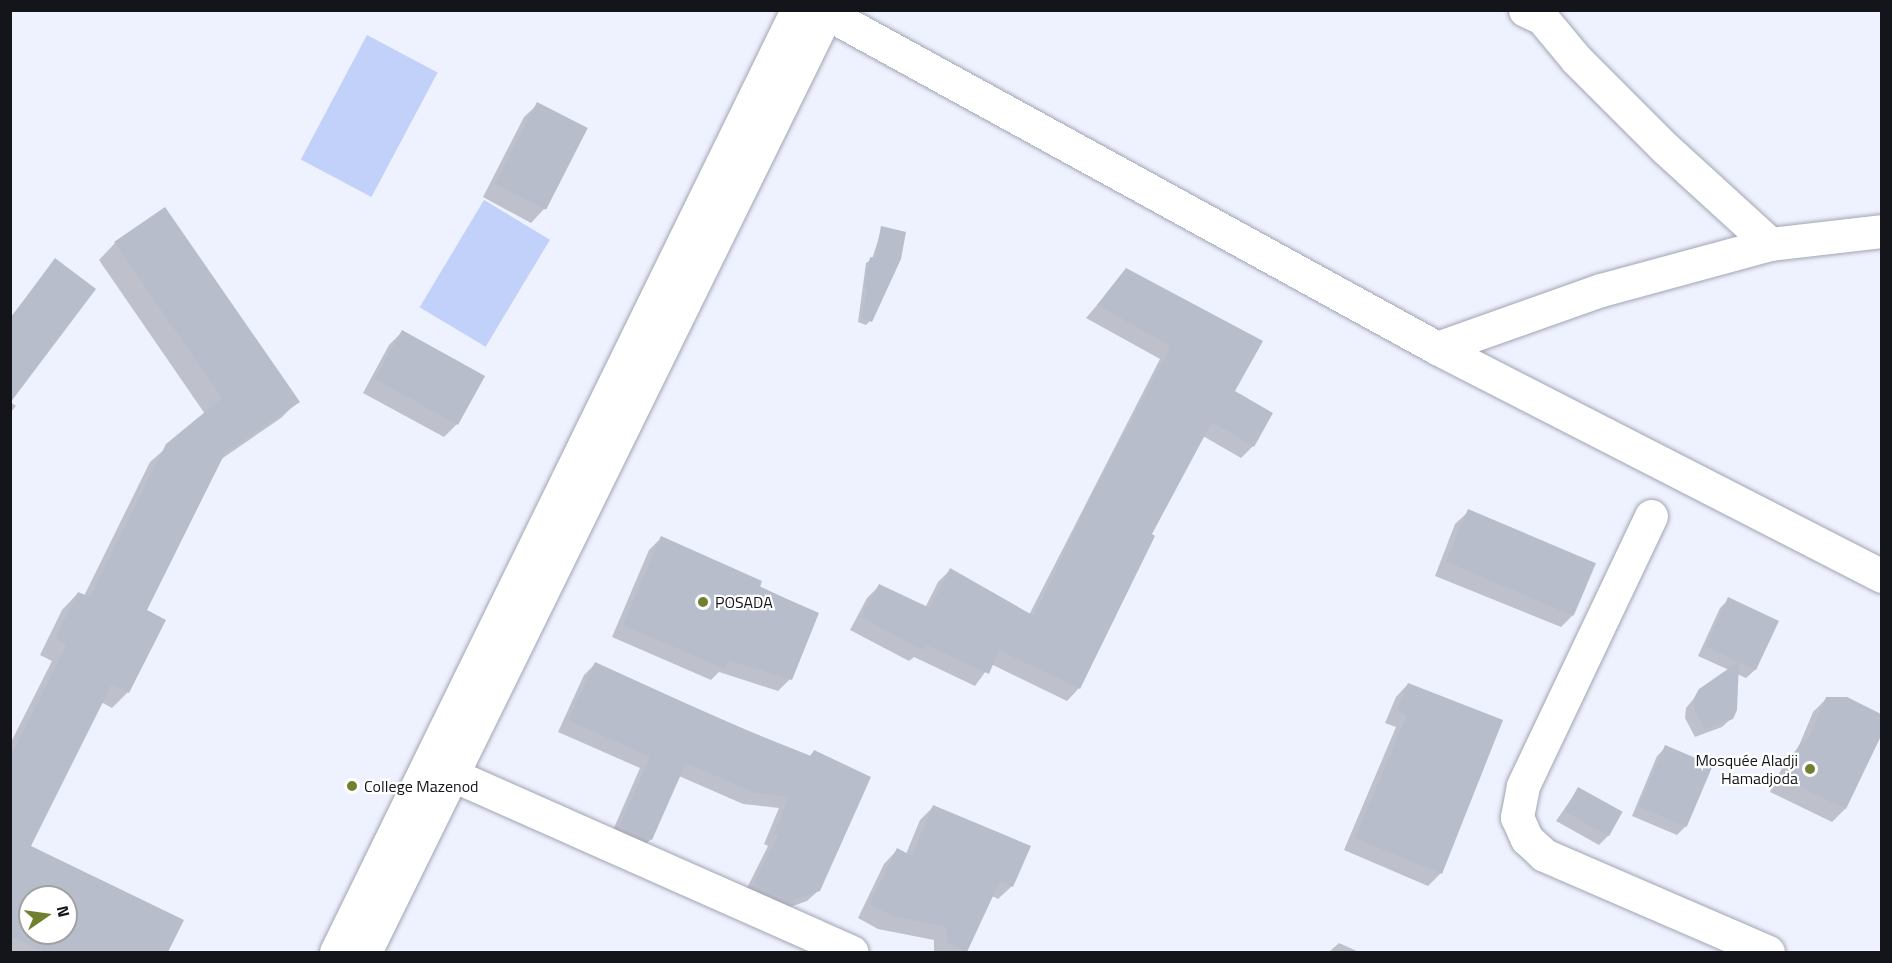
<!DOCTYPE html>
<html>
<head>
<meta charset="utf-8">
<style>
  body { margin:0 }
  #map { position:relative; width:1892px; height:963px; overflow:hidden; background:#eef2fe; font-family:"Titillium Web",sans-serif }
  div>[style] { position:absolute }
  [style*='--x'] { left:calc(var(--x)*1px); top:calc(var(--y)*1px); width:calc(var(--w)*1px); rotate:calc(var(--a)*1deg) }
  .green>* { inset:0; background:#c2d1f9; transform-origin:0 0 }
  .shadow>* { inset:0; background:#0003 }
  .building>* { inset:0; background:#b8bdcb; transform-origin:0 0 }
  .roads { filter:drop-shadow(0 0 2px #a0a5b3) drop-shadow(0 0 2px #a0a5b3) }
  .minor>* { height:33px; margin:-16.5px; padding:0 16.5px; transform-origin:16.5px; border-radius:16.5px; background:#fff }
  .major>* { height:33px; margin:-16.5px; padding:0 16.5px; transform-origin:16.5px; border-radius:16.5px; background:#fff }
  .dots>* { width:16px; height:16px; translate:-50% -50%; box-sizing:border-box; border:3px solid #fff; border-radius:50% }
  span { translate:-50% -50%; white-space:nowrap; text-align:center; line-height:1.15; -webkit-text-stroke:4.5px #fff; paint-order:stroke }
  .poi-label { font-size:16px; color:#13151a }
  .left { translate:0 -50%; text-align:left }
  .right { translate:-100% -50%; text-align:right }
  .frame { position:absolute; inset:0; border:12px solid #13151a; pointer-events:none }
  .north { position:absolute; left:18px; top:885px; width:60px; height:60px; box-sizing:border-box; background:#fff; border:2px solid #a1a1a3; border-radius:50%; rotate:77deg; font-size:16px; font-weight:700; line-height:24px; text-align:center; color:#13151a }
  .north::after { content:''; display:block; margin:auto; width:21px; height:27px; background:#70802f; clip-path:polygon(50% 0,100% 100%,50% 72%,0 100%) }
</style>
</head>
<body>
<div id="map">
  <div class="green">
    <i style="left:367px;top:35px;width:80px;height:141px;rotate:28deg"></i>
    <i style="left:484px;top:200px;width:77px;height:125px;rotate:31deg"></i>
  </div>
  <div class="shadow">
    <i style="clip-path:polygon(538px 104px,586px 129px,544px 209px,531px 223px,483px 197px,524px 117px)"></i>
    <i style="clip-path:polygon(882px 228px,870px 321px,866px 325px,858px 322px,866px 263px,872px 259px)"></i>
    <i style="clip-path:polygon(evenodd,115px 243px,298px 401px,281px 418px,220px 460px,145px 611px,128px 692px,112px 708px,101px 702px,29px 846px,182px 921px,167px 952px,10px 952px,10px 744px,52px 661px,40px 655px,62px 610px,78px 593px,84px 596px,150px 462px,205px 414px,99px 260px,115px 243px,30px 897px,66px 897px,66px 933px,30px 933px,30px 897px)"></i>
    <i style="clip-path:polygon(55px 260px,10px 401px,10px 318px)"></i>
    <i style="clip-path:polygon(1127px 270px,1233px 392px,1253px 446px,1241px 458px,1203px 436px,1150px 534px,1079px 688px,1067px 701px,991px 664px,975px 686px,914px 657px,909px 661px,850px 630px,867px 598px,879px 586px,925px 608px,938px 582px,950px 570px,1029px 615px,1160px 359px,1086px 318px)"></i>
    <i style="clip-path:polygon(402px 332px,457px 424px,444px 437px,363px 393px,389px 345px)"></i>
    <i style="clip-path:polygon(10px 402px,16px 406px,10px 413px)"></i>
    <i style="clip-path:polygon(1469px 511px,1574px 614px,1561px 627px,1435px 576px,1455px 524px)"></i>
    <i style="clip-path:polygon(661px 538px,817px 614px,790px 679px,778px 691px,719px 672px,711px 680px,612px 637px,649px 550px)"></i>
    <i style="clip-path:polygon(1729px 599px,1777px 622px,1755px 670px,1746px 678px,1737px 674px,1732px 718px,1722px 727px,1695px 737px,1685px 718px,1686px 708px,1700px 691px,1729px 670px,1698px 656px,1720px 608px)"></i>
    <i style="clip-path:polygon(595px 664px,809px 757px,814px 751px,819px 890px,807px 901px,779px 911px,744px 894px,768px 846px,764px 844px,779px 808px,743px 804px,679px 776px,651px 839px,640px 850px,610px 837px,640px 768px,558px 732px,584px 675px)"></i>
    <i style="clip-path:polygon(1408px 684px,1501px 721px,1440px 874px,1428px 886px,1344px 850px,1396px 727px,1385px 723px,1396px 697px)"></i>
    <i style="clip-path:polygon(1827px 698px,1847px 698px,1882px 716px,1882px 733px,1845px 809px,1832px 822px,1770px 792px,1786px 760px,1798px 748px,1813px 712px)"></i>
    <i style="clip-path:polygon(1666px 747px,1686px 826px,1677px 835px,1632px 816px,1657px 756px)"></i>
    <i style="clip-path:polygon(1578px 789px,1608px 836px,1599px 845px,1556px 821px)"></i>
    <i style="clip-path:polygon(933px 807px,1012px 886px,998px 899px,992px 896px,964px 952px,934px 952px,934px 940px,878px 929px,858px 918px,884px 864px,897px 850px,906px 854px,920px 820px)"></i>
    <i style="clip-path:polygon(1339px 943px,1359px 952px,1329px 952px)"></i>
  </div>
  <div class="building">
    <i style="left:537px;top:102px;width:57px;height:92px;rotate:27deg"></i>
    <i style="clip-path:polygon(evenodd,165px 207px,300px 402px,225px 453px,147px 610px,166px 620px,129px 693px,112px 684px,31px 846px,184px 920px,168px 952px,45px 952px,10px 936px,10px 758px,67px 644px,55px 638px,78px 592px,90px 597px,166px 444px,222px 398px,114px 242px,165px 207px,30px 897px,66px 897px,66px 933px,30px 933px,30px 897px)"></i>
    <i style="clip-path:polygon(881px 226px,906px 232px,901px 259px,872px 322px,861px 318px,868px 288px,864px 288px,870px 257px,875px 258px)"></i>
    <i style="clip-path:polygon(55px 258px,96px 289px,10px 403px,10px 319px)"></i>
    <i style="clip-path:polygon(1126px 268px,1263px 341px,1235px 391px,1273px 413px,1254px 447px,1212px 422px,1152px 534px,1155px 536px,1080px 689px,999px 650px,989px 674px,926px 645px,923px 650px,861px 617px,879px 584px,930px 608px,950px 568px,1034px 616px,1092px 494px,1171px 346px,1097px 305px)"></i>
    <i style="left:402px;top:330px;width:95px;height:56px;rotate:29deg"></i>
    <i style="left:1468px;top:509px;width:139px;height:57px;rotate:23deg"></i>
    <i style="clip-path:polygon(661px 536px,762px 581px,760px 587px,819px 613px,792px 680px,728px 660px,725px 669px,623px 625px)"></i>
    <i style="clip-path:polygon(1728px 597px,1779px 621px,1756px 670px,1739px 662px,1737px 710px,1733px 719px,1704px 729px,1694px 708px,1694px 698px,1699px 689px,1738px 662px,1706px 647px)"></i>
    <i style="clip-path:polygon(595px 662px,731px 724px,811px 756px,814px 750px,871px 777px,820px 891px,790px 901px,754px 883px,778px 835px,774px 833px,789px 797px,755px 793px,686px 763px,652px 840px,620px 825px,650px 757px,568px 720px)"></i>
    <i style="clip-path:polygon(1408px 683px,1503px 720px,1442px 874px,1355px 838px,1407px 715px,1397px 710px)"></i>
    <i style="clip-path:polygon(1826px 697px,1847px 697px,1881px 714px,1881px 736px,1846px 809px,1782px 778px,1799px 745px,1809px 738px)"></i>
    <i style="left:1665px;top:745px;width:52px;height:67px;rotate:23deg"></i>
    <i style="left:1578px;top:787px;width:51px;height:28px;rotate:29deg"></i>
    <i style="clip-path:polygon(933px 805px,1031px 846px,1013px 887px,1000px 881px,967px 952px,947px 942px,947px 927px,892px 916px,870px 904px,897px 848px,912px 856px)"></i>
  </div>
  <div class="roads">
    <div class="minor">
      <i style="--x:821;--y:10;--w:703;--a:28.75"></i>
      <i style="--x:1437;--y:348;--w:500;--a:27.13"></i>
      <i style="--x:1525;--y:10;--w:19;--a:25"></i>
      <i style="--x:1542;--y:18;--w:53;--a:50.3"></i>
      <i style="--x:1576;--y:59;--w:126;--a:45"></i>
      <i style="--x:1665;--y:148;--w:142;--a:42.4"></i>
      <i style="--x:1437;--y:348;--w:174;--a:-19.5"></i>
      <i style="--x:1601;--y:290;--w:175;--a:-15.2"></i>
      <i style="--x:1770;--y:244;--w:113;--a:-6.6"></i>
      <i style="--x:1651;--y:516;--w:299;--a:115.4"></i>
      <i style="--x:1523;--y:786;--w:32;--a:101"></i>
      <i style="--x:1517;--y:817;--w:24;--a:66"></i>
      <i style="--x:1527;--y:839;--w:23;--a:43"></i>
      <i style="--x:1544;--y:855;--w:244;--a:23.4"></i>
      <i style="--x:430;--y:765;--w:461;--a:23.9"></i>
    </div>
    <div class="major">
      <i style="--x:336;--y:952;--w:1049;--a:-63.92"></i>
      <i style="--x:365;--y:952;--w:1050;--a:-63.83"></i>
    </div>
  </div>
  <div class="dots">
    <i style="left:703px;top:602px;background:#70802f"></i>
    <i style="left:1810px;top:769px;background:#70802f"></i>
    <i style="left:352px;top:786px;background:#70802f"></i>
  </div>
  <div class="poi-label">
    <span class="left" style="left:715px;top:602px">POSADA</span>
    <span class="right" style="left:1798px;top:769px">Mosquée Aladji<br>Hamadjoda</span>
    <span class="left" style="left:364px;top:786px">College Mazenod</span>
  </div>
  <div class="frame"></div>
  <div class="north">N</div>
</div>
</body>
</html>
